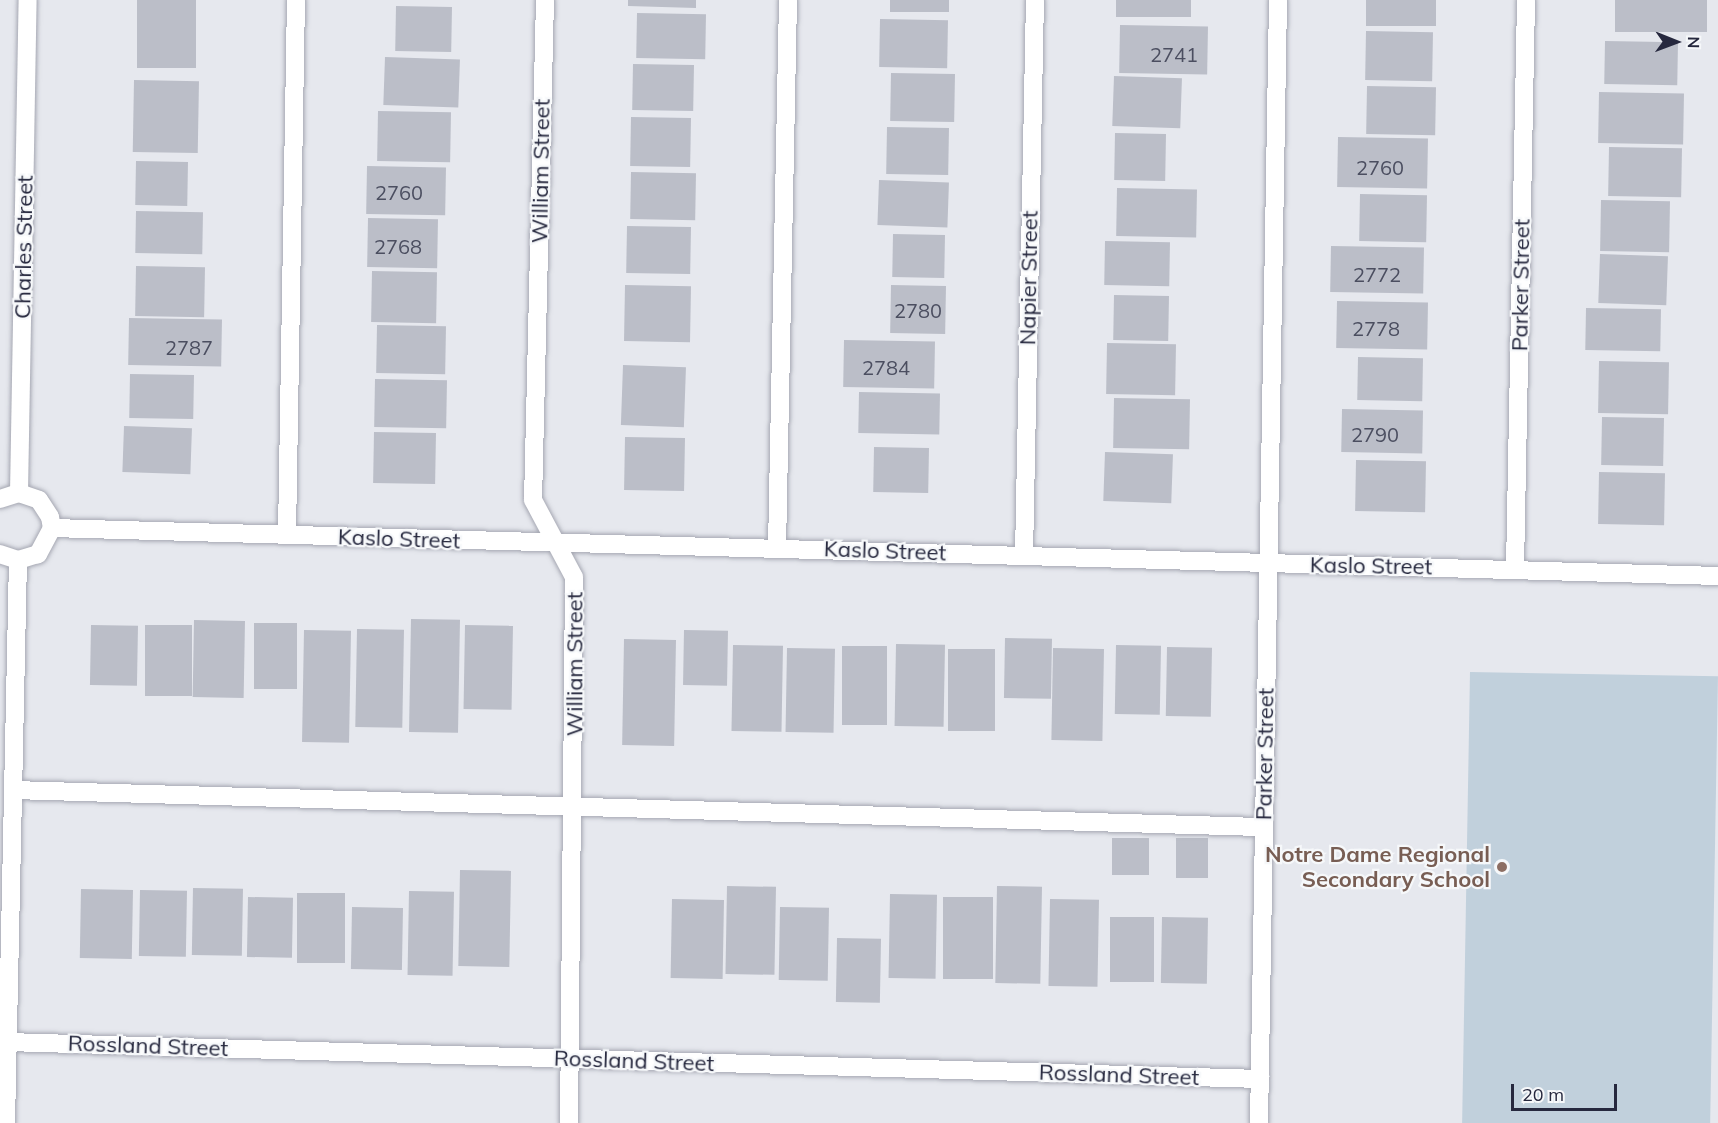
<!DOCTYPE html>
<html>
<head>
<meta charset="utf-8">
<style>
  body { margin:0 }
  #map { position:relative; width:1718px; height:1123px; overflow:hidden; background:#e6e8ee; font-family:Mulish,sans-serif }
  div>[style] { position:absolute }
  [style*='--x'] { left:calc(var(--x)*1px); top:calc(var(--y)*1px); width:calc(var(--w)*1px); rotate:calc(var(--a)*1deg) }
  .green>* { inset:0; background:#c1d0dc; transform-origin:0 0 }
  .building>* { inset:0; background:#bbbec8; transform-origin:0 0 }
  .roads { filter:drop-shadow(0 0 2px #a5a7b2) drop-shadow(0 0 2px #a5a7b2) }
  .minor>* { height:18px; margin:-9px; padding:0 9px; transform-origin:9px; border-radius:9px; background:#fff }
  .dots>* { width:16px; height:16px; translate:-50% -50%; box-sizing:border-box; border:3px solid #f6f8fa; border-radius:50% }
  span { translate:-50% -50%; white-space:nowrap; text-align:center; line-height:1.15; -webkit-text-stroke:4.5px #f6f8fa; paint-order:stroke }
  .number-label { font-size:20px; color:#4b4e60 }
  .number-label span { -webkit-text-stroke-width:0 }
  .street-label { font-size:22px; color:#26283e }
  .education-label { font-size:22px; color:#785e54; font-weight:700 }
  .right { translate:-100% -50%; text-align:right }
  .north { position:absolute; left:1646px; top:12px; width:60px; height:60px; -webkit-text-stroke:4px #f6f8fa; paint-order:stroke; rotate:91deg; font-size:16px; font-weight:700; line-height:24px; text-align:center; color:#26283e }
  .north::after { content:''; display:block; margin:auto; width:21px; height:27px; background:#26283e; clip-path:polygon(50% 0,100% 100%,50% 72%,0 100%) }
  .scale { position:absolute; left:1511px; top:1084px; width:106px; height:27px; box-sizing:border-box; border:3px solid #26283e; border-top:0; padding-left:8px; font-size:18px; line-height:21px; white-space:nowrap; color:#26283e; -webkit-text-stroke:4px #f6f8fa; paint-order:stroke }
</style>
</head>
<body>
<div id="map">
  <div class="green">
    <i style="left:1470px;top:672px;width:248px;height:451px;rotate:1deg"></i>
  </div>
  <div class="building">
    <i style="left:137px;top:0;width:59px;height:68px"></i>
    <i style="clip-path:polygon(628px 0,696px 0,696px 8px,628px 6px)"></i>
    <i style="left:890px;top:0;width:59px;height:12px"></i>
    <i style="left:1116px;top:0;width:75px;height:17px"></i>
    <i style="left:1366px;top:0;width:70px;height:26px"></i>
    <i style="left:1615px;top:0;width:92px;height:32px"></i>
    <i style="left:396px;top:6px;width:56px;height:45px;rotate:1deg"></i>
    <i style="left:637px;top:13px;width:69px;height:45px;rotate:1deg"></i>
    <i style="left:880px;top:19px;width:68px;height:48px;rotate:1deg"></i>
    <i style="left:1120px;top:25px;width:88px;height:48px;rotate:1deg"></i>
    <i style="left:1366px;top:31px;width:67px;height:49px;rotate:1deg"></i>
    <i style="left:1605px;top:41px;width:73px;height:43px;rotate:1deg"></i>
    <i style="left:385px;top:57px;width:75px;height:48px;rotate:2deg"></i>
    <i style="left:633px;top:64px;width:61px;height:46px;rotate:1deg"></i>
    <i style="left:891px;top:73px;width:64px;height:48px;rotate:1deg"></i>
    <i style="left:1114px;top:76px;width:68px;height:50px;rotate:2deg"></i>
    <i style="left:134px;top:80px;width:65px;height:72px;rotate:1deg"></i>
    <i style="left:1367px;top:86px;width:69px;height:48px;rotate:1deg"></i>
    <i style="left:1599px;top:92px;width:85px;height:51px;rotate:1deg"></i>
    <i style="left:378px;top:111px;width:73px;height:50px;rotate:1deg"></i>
    <i style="left:631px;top:117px;width:60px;height:49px;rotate:1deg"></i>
    <i style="left:887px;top:127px;width:62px;height:47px;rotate:1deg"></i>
    <i style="left:1115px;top:133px;width:51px;height:47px;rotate:1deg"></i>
    <i style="left:1338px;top:137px;width:90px;height:50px;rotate:1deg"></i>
    <i style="left:1609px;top:147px;width:73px;height:49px;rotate:1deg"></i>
    <i style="left:136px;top:161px;width:52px;height:44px;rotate:1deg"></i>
    <i style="left:367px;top:166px;width:79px;height:48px;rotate:1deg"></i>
    <i style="left:631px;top:172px;width:65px;height:47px;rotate:1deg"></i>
    <i style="left:879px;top:180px;width:70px;height:45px;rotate:2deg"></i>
    <i style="left:1117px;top:188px;width:80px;height:48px;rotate:1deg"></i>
    <i style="left:1360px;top:194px;width:67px;height:47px;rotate:1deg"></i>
    <i style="left:1601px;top:200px;width:69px;height:51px;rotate:1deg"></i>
    <i style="left:136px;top:211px;width:67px;height:42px;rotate:1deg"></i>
    <i style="left:368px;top:218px;width:70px;height:49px;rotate:1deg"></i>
    <i style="left:627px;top:226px;width:64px;height:47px;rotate:1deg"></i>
    <i style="left:893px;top:234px;width:52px;height:43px;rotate:1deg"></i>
    <i style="left:1105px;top:241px;width:65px;height:44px;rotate:1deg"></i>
    <i style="left:1331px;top:246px;width:93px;height:46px;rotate:1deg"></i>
    <i style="left:1600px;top:254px;width:68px;height:49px;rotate:2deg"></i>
    <i style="left:136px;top:266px;width:69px;height:50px;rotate:1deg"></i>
    <i style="left:372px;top:271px;width:65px;height:51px;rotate:1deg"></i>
    <i style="left:625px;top:285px;width:66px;height:56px;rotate:1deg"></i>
    <i style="left:891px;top:285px;width:55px;height:48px;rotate:1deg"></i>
    <i style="left:1114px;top:295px;width:55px;height:45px;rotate:1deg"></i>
    <i style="left:1337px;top:301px;width:91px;height:47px;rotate:1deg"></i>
    <i style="left:1586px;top:308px;width:75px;height:42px;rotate:1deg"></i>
    <i style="left:129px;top:318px;width:93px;height:47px;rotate:1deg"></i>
    <i style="left:377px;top:325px;width:69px;height:48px;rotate:1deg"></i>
    <i style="left:844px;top:340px;width:91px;height:47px;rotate:1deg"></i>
    <i style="left:1107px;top:343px;width:69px;height:51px;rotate:1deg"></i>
    <i style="left:1358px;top:357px;width:65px;height:43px;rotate:1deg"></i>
    <i style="left:1599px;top:361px;width:70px;height:52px;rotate:1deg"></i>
    <i style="left:623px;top:365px;width:63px;height:60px;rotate:2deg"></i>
    <i style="left:130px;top:374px;width:64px;height:44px;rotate:1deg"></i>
    <i style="left:375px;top:379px;width:72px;height:48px;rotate:1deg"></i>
    <i style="left:859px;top:392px;width:81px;height:41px;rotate:1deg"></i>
    <i style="left:1114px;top:398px;width:76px;height:50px;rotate:1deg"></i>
    <i style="left:1342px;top:409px;width:81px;height:43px;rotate:1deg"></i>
    <i style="left:1602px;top:417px;width:62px;height:48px;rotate:1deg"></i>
    <i style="left:124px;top:426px;width:68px;height:46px;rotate:2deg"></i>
    <i style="left:374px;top:432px;width:62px;height:51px;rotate:1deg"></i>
    <i style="left:625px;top:437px;width:60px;height:53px;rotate:1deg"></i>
    <i style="left:874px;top:447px;width:55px;height:45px;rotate:1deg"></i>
    <i style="left:1105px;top:452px;width:68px;height:49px;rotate:2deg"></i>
    <i style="left:1356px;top:460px;width:70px;height:51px;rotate:1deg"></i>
    <i style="left:1599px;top:472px;width:66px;height:52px;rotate:1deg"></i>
    <i style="left:411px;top:619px;width:49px;height:113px;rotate:1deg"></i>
    <i style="left:194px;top:620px;width:51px;height:77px;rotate:1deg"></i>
    <i style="left:254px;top:623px;width:43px;height:66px"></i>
    <i style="left:91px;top:625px;width:47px;height:60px;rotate:1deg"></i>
    <i style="left:145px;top:625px;width:47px;height:71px"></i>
    <i style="left:465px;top:625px;width:48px;height:84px;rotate:1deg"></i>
    <i style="left:357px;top:629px;width:47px;height:98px;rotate:1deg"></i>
    <i style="left:304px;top:630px;width:47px;height:112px;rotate:1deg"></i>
    <i style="left:684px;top:630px;width:44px;height:55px;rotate:1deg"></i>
    <i style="left:1005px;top:638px;width:47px;height:60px;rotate:1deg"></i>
    <i style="left:624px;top:639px;width:52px;height:106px;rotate:1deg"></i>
    <i style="left:896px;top:644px;width:49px;height:82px;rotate:1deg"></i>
    <i style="left:733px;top:645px;width:50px;height:86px;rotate:1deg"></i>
    <i style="left:1116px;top:645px;width:45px;height:69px;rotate:1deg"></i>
    <i style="left:842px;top:646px;width:45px;height:79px"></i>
    <i style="left:1167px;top:647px;width:45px;height:69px;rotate:1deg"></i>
    <i style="left:787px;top:648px;width:48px;height:84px;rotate:1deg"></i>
    <i style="left:1053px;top:648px;width:51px;height:92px;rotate:1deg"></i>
    <i style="left:948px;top:649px;width:47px;height:82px"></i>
    <i style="left:1112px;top:838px;width:37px;height:37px"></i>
    <i style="left:1176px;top:838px;width:32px;height:40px"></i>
    <i style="left:460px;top:870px;width:51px;height:96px;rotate:1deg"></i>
    <i style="left:727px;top:886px;width:49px;height:88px;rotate:1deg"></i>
    <i style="left:997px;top:886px;width:45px;height:97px;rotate:1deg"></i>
    <i style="left:193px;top:888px;width:50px;height:67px;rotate:1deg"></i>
    <i style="left:81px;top:889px;width:52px;height:69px;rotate:1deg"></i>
    <i style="left:140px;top:890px;width:47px;height:66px;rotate:1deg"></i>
    <i style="left:409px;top:891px;width:45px;height:84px;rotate:1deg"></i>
    <i style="left:297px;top:893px;width:48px;height:70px"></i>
    <i style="left:890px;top:894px;width:47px;height:84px;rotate:1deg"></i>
    <i style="left:248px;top:897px;width:45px;height:60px;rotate:1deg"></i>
    <i style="left:943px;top:897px;width:50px;height:82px"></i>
    <i style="left:672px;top:899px;width:52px;height:79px;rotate:1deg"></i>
    <i style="left:1050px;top:899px;width:49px;height:87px;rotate:1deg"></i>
    <i style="left:352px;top:907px;width:51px;height:62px;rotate:1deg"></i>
    <i style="left:780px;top:907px;width:49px;height:73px;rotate:1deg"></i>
    <i style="left:1110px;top:917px;width:44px;height:65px"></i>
    <i style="left:1162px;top:917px;width:46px;height:66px;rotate:1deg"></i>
    <i style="left:837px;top:938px;width:44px;height:64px;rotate:1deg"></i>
  </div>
  <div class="roads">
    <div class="minor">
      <i style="--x:545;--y:0;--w:500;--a:91.37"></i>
      <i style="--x:533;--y:500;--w:87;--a:62"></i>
      <i style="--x:574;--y:577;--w:546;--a:90.52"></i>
      <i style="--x:19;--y:493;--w:493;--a:-89"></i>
      <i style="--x:0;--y:499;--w:20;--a:-18"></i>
      <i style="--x:19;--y:493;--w:21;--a:19"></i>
      <i style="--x:39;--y:500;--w:20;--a:57"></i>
      <i style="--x:50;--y:517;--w:11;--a:80"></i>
      <i style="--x:52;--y:528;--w:30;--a:118"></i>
      <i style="--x:38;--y:554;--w:21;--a:163"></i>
      <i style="--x:18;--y:560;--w:19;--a:-162"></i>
      <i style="--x:52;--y:528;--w:1667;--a:1.65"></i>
      <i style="--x:287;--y:535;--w:535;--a:-89.04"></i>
      <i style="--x:777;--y:548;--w:548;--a:-88.85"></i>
      <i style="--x:1024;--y:556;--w:556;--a:-88.87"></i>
      <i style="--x:1515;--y:569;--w:569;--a:-88.89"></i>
      <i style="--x:13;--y:790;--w:1251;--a:1.7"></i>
      <i style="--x:7;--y:1042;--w:1254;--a:1.69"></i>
      <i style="--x:6;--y:1123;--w:563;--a:-88.78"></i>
      <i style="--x:1259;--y:1123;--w:1123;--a:-89.03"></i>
    </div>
  </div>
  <div class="dots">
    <i style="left:1502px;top:867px;background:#8d6e63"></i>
  </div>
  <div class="number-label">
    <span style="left:1174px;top:54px">2741</span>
    <span style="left:1380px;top:167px">2760</span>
    <span style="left:399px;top:192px">2760</span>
    <span style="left:398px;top:246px">2768</span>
    <span style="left:1377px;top:274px">2772</span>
    <span style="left:918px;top:310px">2780</span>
    <span style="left:1376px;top:328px">2778</span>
    <span style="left:189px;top:347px">2787</span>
    <span style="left:886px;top:367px">2784</span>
    <span style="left:1375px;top:434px">2790</span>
  </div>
  <div class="street-label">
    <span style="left:541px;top:171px;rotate:-89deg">William Street</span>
    <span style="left:24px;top:247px;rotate:-89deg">Charles Street</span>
    <span style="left:1029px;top:278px;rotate:-89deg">Napier Street</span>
    <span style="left:1521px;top:285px;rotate:-89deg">Parker Street</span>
    <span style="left:399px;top:539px;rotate:2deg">Kaslo Street</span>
    <span style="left:885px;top:551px;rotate:2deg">Kaslo Street</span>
    <span style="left:1371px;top:566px;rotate:1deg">Kaslo Street</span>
    <span style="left:575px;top:664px;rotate:-90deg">William Street</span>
    <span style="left:1265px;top:754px;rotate:-89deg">Parker Street</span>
    <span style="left:148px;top:1046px;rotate:2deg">Rossland Street</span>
    <span style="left:634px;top:1061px;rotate:2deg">Rossland Street</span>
    <span style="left:1119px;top:1075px;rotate:2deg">Rossland Street</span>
  </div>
  <div class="education-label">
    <span class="right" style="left:1490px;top:867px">Notre Dame Regional<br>Secondary School</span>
  </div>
  <div class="north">N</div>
  <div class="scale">20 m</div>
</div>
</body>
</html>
